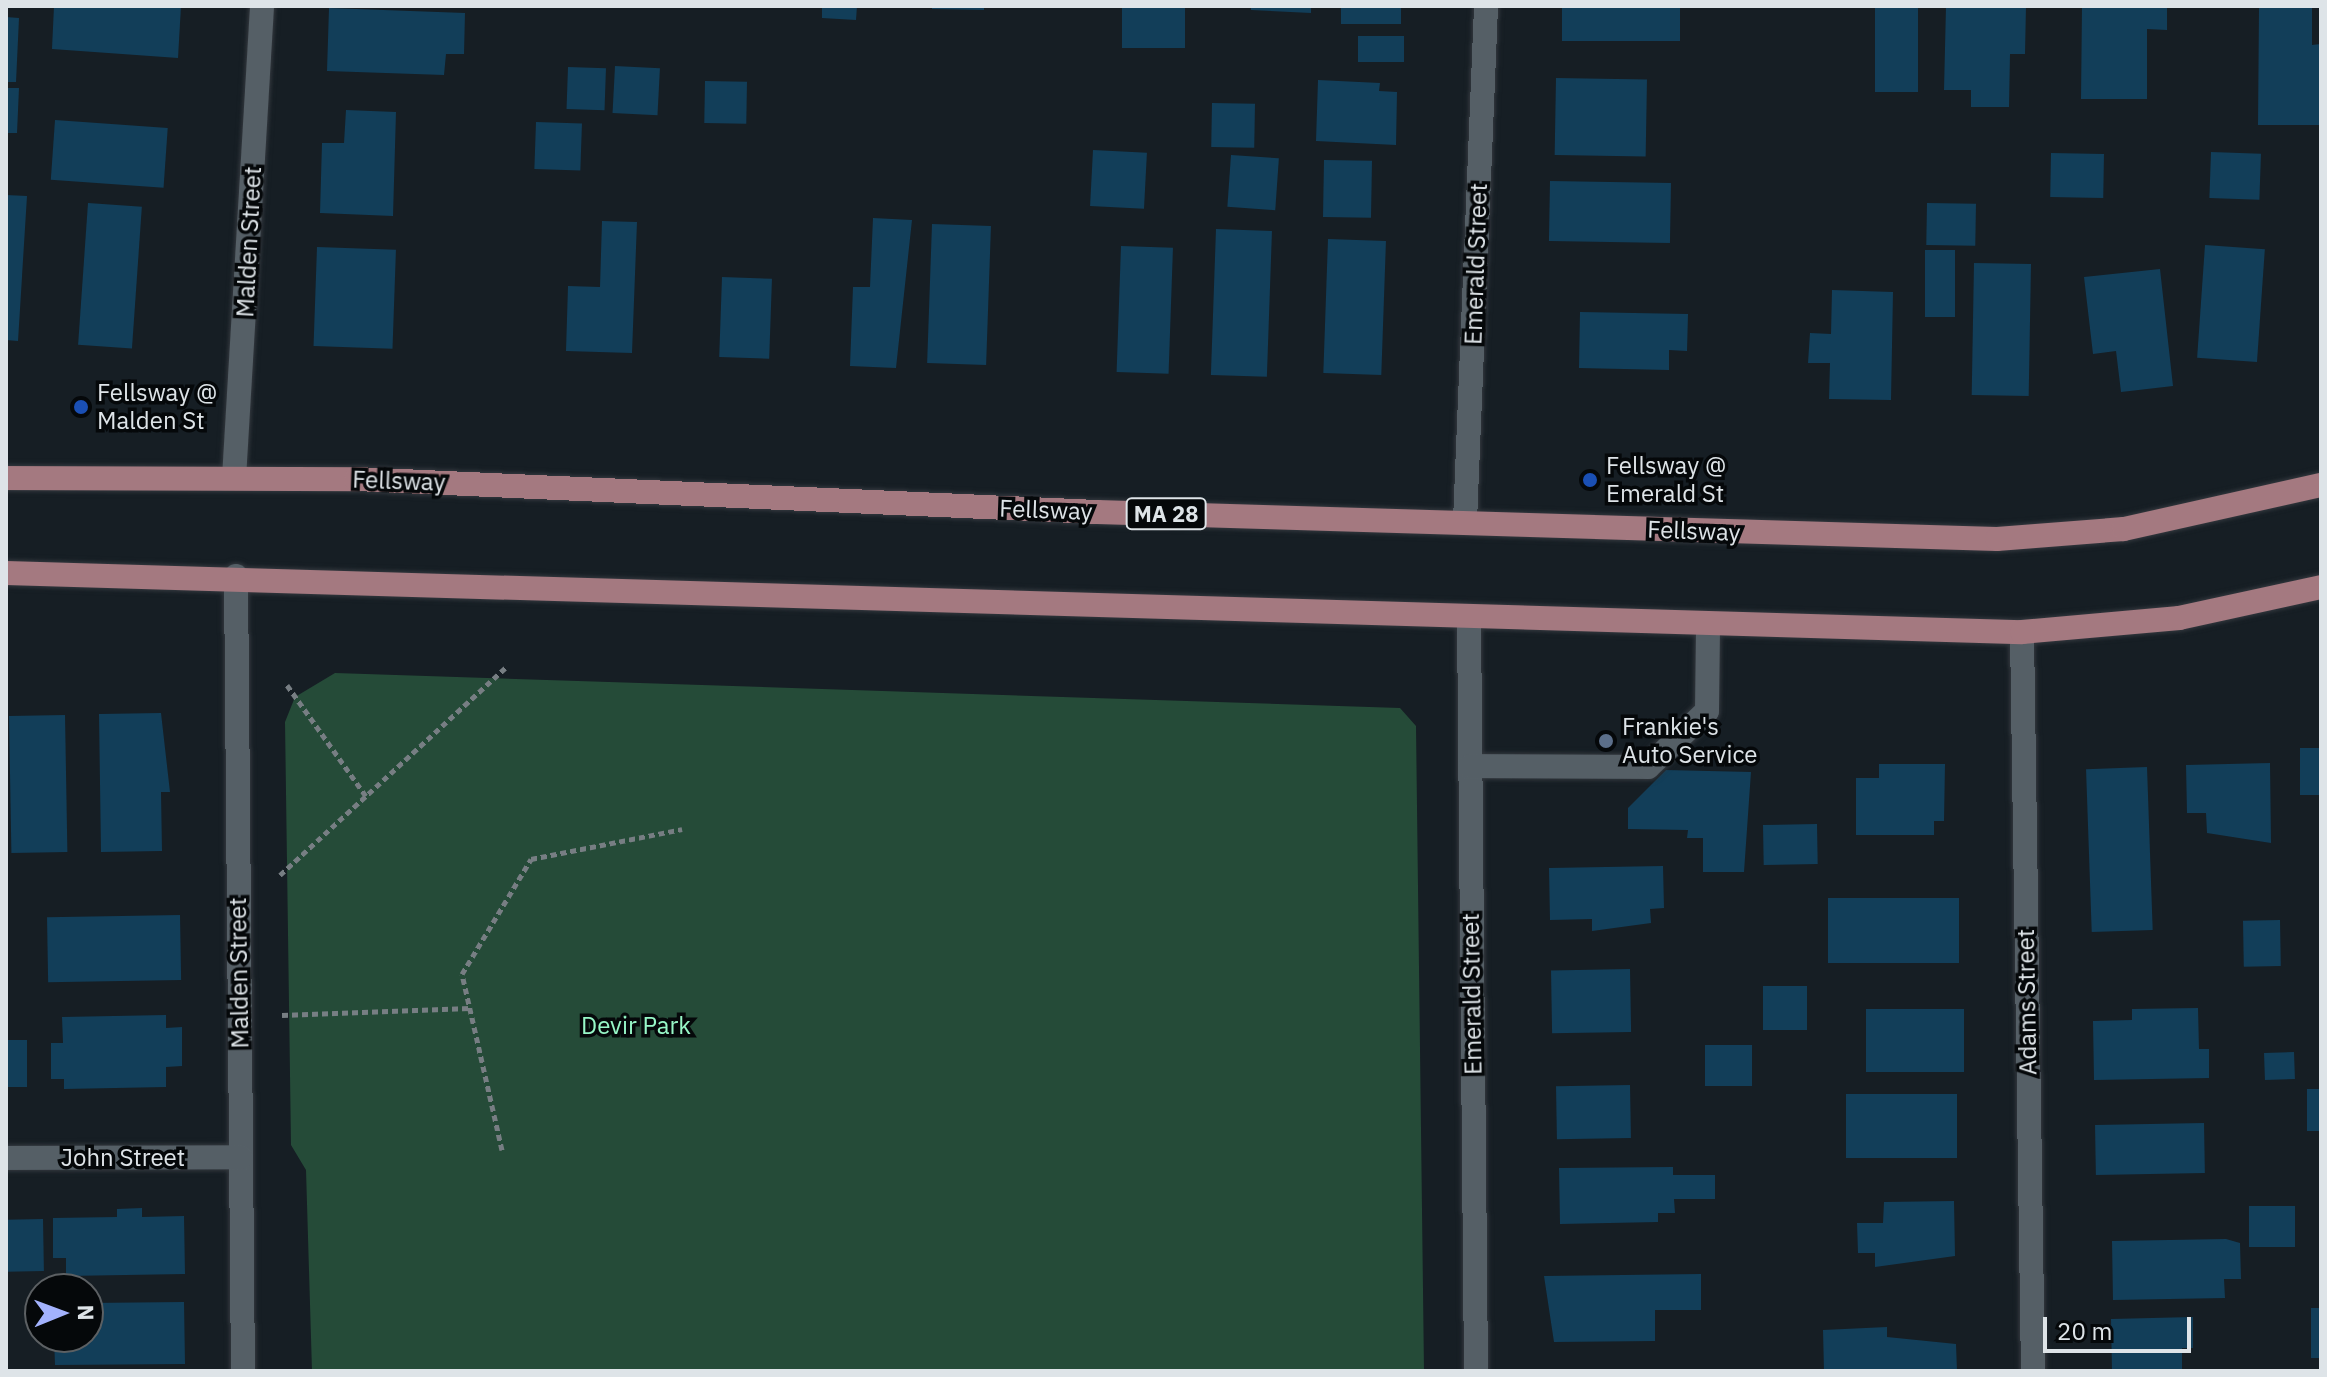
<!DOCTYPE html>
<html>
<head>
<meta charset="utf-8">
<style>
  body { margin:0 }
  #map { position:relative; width:2327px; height:1377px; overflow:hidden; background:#161e24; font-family:"IBM Plex Sans",sans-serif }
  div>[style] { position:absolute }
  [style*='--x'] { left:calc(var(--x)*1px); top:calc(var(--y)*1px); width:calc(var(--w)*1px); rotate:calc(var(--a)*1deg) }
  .green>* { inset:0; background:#254b38 }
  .building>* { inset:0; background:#123e59; transform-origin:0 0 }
  .path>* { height:5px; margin-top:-2.5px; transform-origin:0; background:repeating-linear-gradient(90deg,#777e83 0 6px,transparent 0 10px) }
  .roads { filter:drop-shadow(0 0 2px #33383e) drop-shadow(0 0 2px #33383e) }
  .minor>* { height:24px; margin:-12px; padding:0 12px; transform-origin:12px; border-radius:12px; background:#555f66 }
  .major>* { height:24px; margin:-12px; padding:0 12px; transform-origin:12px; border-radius:12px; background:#a47980 }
  .dots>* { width:22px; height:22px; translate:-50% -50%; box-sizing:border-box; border:4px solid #05080a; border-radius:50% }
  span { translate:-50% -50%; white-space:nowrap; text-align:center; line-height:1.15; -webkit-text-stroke:7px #05080a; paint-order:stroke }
  .shield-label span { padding:2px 6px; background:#05080a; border:2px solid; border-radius:6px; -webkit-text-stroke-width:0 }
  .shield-label { font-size:22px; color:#dee4e8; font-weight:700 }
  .street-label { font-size:24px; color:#dee4e8 }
  .poi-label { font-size:24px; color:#dee4e8 }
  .left { translate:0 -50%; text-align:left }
  .park-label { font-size:24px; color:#97f7c7 }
  .frame { position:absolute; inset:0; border:8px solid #dee4e8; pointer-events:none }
  .north { position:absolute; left:24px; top:1273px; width:80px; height:80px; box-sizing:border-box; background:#05080a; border:2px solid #5c6063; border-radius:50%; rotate:89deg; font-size:22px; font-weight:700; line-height:32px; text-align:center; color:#dee4e8 }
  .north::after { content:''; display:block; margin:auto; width:28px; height:36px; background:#a3b2fd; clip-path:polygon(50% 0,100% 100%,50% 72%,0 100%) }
  .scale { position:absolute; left:2043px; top:1317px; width:148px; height:36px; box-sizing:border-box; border:4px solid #dee4e8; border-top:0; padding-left:10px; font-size:24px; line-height:28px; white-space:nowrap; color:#dee4e8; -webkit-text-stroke:6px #05080a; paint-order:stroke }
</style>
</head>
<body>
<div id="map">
  <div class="green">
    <i style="clip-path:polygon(335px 673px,1400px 708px,1416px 726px,1424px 1371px,312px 1371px,306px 1170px,291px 1145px,285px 722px,295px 697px)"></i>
  </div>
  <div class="building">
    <i style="clip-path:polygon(54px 6px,181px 6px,178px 58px,52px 49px)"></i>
    <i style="clip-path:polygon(822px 6px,857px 6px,856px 20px,822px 18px)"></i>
    <i style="clip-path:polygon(932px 6px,984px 6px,984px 10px,932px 9px)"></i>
    <i style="left:1122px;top:6px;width:63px;height:42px"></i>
    <i style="clip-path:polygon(1251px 6px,1311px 6px,1311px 13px,1251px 10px)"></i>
    <i style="left:1341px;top:6px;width:60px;height:18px"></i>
    <i style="left:1562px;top:6px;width:118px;height:35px"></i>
    <i style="left:1875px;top:6px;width:43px;height:86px"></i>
    <i style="clip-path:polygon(1946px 6px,2026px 6px,2025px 54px,2010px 54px,2009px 107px,1971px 107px,1971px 90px,1944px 90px)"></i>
    <i style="clip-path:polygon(2082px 6px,2167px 6px,2167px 30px,2147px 29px,2147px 99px,2081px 99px)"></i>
    <i style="clip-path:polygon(2259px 6px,2312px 6px,2312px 45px,2321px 44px,2321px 125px,2258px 125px)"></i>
    <i style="clip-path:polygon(329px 8px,465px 13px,464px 54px,446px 54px,444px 75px,327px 71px)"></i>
    <i style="clip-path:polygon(6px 17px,19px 18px,16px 82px,6px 82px)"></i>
    <i style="left:1358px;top:36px;width:46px;height:26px"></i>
    <i style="left:615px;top:66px;width:45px;height:47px;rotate:3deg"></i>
    <i style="left:568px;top:67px;width:38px;height:42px;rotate:2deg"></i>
    <i style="left:1556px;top:78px;width:91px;height:77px;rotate:1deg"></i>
    <i style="clip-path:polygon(1318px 80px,1380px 83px,1379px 91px,1397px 92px,1396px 145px,1316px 141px)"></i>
    <i style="left:705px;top:81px;width:42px;height:42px;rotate:1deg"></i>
    <i style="clip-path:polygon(6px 88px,19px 88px,17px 133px,6px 133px)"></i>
    <i style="left:1212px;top:103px;width:43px;height:44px;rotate:1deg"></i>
    <i style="clip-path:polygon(346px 110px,396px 112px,393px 216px,320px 213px,322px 143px,344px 143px)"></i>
    <i style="left:55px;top:120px;width:113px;height:60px;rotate:4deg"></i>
    <i style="left:536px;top:122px;width:46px;height:47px;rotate:2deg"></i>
    <i style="left:1093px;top:150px;width:54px;height:56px;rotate:3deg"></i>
    <i style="left:2211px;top:152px;width:50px;height:46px;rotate:2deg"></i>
    <i style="left:2051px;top:153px;width:53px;height:44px;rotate:1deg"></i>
    <i style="left:1231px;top:155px;width:48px;height:52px;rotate:4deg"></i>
    <i style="left:1324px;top:160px;width:48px;height:57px;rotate:1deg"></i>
    <i style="left:1550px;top:181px;width:121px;height:60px;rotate:1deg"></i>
    <i style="clip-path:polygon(6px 195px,27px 196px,18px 341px,6px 340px)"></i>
    <i style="left:88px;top:203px;width:54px;height:142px;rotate:4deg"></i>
    <i style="left:1927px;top:203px;width:49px;height:42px;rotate:1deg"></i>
    <i style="clip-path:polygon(873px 218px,912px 220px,896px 368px,850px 366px,853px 287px,870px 287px)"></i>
    <i style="clip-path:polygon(602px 221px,637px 222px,632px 353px,566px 351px,568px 286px,600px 287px)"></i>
    <i style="left:932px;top:224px;width:59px;height:139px;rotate:2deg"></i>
    <i style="left:1216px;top:229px;width:56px;height:146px;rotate:2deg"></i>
    <i style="left:1328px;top:239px;width:58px;height:134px;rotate:2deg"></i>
    <i style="left:2205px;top:245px;width:60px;height:113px;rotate:4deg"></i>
    <i style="left:1121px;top:246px;width:52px;height:126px;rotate:2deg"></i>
    <i style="left:317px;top:247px;width:79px;height:99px;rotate:2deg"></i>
    <i style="left:1925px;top:250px;width:30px;height:67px"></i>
    <i style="left:1974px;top:263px;width:57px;height:132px;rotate:1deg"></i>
    <i style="clip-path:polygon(2160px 269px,2173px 386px,2121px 392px,2116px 351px,2093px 354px,2084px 277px)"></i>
    <i style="left:722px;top:277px;width:50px;height:80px;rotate:2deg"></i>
    <i style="clip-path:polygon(1832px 290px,1893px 292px,1891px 400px,1829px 399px,1830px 363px,1808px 363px,1810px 333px,1831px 334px)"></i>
    <i style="clip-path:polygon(1580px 312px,1688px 314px,1687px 351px,1669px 350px,1669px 370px,1579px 368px)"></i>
    <i style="clip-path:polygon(161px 713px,170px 792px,161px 792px,162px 851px,101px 852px,99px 714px)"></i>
    <i style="left:65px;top:715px;width:137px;height:56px;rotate:89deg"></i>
    <i style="left:2300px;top:748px;width:21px;height:47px"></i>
    <i style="clip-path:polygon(2270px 763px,2271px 843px,2207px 833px,2206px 813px,2187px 813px,2186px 765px)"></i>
    <i style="clip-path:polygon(1879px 764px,1945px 764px,1944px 821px,1934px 821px,1934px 835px,1856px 835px,1856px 778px,1879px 778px)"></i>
    <i style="left:2147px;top:767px;width:163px;height:61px;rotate:88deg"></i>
    <i style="clip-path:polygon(1666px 770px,1751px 772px,1744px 872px,1703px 872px,1703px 838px,1687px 838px,1688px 830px,1628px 829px,1628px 808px)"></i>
    <i style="left:1817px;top:824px;width:40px;height:54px;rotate:89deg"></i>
    <i style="clip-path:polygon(1663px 866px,1664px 908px,1650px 909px,1651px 923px,1592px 931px,1592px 919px,1550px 920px,1549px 868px)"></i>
    <i style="left:1959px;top:898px;width:65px;height:131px;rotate:90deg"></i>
    <i style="left:180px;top:915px;width:65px;height:133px;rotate:89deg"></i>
    <i style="left:2280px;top:920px;width:46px;height:37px;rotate:89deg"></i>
    <i style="left:1630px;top:969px;width:63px;height:79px;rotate:89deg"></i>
    <i style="left:1763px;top:986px;width:44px;height:44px"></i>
    <i style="clip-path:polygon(2198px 1008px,2199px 1049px,2209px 1049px,2209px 1078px,2094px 1080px,2093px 1021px,2132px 1020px,2132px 1009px)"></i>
    <i style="left:1866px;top:1009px;width:98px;height:63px"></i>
    <i style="clip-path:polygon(166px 1015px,166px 1028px,182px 1027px,182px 1066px,166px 1067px,166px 1087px,64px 1089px,64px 1079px,51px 1079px,51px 1043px,63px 1043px,62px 1017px)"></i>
    <i style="left:27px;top:1040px;width:47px;height:21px;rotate:90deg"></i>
    <i style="left:1705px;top:1045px;width:47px;height:41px"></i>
    <i style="left:2294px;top:1052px;width:27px;height:30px;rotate:88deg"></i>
    <i style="left:1630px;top:1085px;width:53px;height:74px;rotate:89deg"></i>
    <i style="left:2307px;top:1089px;width:14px;height:42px"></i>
    <i style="left:1957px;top:1094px;width:64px;height:111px;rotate:90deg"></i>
    <i style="left:2204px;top:1123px;width:50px;height:109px;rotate:89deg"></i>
    <i style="clip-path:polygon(1673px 1167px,1673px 1175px,1715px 1175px,1715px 1199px,1674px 1199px,1675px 1213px,1658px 1213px,1658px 1222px,1560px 1224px,1559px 1168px)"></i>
    <i style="clip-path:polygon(1954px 1201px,1955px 1256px,1875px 1267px,1875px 1253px,1858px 1253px,1857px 1223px,1883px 1223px,1884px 1202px)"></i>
    <i style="left:2249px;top:1206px;width:46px;height:41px"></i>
    <i style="clip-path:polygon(142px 1208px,142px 1217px,184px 1216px,185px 1274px,66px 1276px,66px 1258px,53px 1258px,53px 1218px,117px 1217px,117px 1209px)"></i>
    <i style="left:43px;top:1219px;width:52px;height:37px;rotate:89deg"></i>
    <i style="clip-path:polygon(2226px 1239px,2240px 1243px,2241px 1279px,2224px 1279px,2225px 1298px,2113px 1300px,2112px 1241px)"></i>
    <i style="clip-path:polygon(1701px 1274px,1701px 1310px,1655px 1310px,1655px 1341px,1554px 1342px,1544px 1276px)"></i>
    <i style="clip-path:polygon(184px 1302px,185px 1364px,55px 1365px,54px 1337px,88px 1337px,88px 1303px)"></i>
    <i style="left:2311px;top:1308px;width:10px;height:50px"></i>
    <i style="clip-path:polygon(2193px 1317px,2193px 1348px,2182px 1348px,2182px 1371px,2112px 1371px,2111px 1319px)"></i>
    <i style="clip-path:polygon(1887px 1327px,1887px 1337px,1956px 1344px,1957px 1371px,1824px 1371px,1823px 1330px)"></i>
  </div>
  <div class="path">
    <i style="--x:287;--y:685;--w:136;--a:54.6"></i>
    <i style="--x:280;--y:875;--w:306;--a:-42.6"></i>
    <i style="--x:282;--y:1015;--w:188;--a:-2.1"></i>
    <i style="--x:502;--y:1150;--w:180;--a:-102.8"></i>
    <i style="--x:462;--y:974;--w:134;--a:-59"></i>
    <i style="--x:531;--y:859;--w:154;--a:-11.2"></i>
  </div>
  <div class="roads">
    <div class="minor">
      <i style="--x:234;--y:478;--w:473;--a:-86.6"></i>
      <i style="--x:1465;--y:521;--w:515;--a:-87.66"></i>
      <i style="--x:236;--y:576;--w:795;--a:89.5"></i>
      <i style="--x:1469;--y:617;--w:754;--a:89.47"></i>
      <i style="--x:2022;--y:632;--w:739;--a:89.15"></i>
      <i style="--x:1470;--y:766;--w:178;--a:0.3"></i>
      <i style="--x:1648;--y:767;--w:81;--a:-43.5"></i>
      <i style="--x:1707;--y:711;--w:86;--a:-89.3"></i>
      <i style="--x:6;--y:1158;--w:235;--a:-0.2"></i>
    </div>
    <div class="major">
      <i style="--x:6;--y:478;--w:350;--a:0.2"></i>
      <i style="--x:356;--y:479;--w:742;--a:2.55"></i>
      <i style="--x:1097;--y:512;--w:900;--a:1.72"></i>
      <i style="--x:1997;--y:539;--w:127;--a:-4.5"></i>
      <i style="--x:2124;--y:529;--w:202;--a:-12.6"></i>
      <i style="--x:6;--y:573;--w:2017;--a:1.68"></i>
      <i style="--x:2022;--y:632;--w:158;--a:-5.1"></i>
      <i style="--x:2179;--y:618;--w:145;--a:-12.3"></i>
    </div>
  </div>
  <div class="dots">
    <i style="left:81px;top:407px;background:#1a4fb4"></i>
    <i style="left:1590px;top:480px;background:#1a4fb4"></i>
    <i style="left:1606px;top:741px;background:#5c6f8a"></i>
  </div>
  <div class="shield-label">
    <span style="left:1166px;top:514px">MA 28</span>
  </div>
  <div class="street-label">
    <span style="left:249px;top:242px;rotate:-87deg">Malden Street</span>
    <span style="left:1476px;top:264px;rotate:-88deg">Emerald Street</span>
    <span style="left:399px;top:481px;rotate:2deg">Fellsway</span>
    <span style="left:1046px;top:510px;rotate:2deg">Fellsway</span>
    <span style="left:1694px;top:531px;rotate:2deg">Fellsway</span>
    <span style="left:239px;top:973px;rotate:-91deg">Malden Street</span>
    <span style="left:1472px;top:994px;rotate:-91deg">Emerald Street</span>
    <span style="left:2027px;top:1002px;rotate:-91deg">Adams Street</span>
    <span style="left:123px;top:1158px">John Street</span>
  </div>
  <div class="poi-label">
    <span class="left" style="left:97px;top:407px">Fellsway @<br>Malden St</span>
    <span class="left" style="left:1606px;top:480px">Fellsway @<br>Emerald St</span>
    <span class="left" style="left:1622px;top:741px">Frankie's<br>Auto Service</span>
  </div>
  <div class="park-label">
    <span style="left:636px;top:1026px">Devir Park</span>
  </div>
  <div class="frame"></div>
  <div class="north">N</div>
  <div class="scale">20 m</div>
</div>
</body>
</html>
